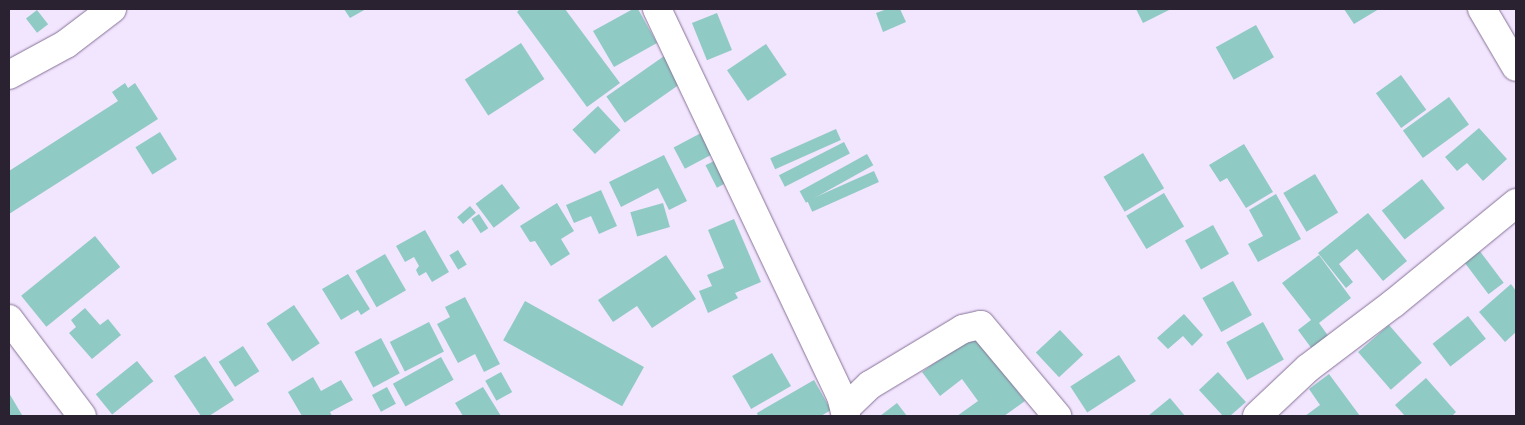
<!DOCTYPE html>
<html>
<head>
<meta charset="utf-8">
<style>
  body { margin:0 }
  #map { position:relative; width:1525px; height:425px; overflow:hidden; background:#f2e5fe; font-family:Figtree,sans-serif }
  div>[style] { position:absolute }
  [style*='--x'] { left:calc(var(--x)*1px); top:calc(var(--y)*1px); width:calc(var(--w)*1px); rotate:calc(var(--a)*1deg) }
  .building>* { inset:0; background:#90cac4; transform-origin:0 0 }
  .roads { filter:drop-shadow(0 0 1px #857297) drop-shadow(0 0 1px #857297) }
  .minor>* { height:28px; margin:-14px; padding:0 14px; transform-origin:14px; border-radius:14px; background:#fff }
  span { translate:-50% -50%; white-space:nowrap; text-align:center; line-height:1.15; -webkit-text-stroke:4.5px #fff; paint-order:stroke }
  .frame { position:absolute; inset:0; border:10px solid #2a2231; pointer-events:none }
</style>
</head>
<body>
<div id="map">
  <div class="building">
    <i style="clip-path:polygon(344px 9px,366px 9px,350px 18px)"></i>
    <i style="clip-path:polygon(520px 9px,565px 9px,620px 83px,587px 107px,517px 12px)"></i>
    <i style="clip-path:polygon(633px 9px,638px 9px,657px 43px,614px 67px,593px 31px)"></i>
    <i style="clip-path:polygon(887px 9px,900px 9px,906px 22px,883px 32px,876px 13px)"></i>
    <i style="clip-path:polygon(1136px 9px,1171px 9px,1143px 23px)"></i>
    <i style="clip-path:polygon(1344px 9px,1379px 9px,1354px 24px)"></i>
    <i style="left:37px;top:10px;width:18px;height:14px;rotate:52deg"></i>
    <i style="left:717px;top:13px;width:40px;height:27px;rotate:68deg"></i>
    <i style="left:1256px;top:25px;width:37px;height:46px;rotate:61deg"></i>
    <i style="left:521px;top:43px;width:43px;height:67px;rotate:57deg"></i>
    <i style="left:766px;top:44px;width:37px;height:47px;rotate:56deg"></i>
    <i style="left:667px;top:54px;width:32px;height:74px;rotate:55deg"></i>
    <i style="left:1401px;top:75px;width:43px;height:31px;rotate:54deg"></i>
    <i style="clip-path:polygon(125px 83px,128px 88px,135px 83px,158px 119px,9px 214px,9px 171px,118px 101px,112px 92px)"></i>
    <i style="left:1449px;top:97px;width:34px;height:57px;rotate:54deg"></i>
    <i style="left:598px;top:106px;width:33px;height:35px;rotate:47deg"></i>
    <i style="clip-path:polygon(1479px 128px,1507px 159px,1483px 181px,1467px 163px,1457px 171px,1445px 157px)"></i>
    <i style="left:836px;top:129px;width:12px;height:72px;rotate:66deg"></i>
    <i style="left:160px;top:132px;width:32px;height:29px;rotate:58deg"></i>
    <i style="left:701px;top:133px;width:24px;height:31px;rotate:62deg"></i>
    <i style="left:844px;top:142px;width:13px;height:73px;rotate:63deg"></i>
    <i style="clip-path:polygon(1244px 144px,1273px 192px,1246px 208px,1227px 178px,1220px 182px,1209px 165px)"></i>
    <i style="left:1143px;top:153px;width:41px;height:46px;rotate:59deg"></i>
    <i style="left:867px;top:154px;width:13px;height:77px;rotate:61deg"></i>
    <i style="clip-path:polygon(664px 155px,687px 201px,669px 210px,658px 188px,621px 207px,609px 182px)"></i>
    <i style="left:718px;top:159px;width:25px;height:14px;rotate:63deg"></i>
    <i style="left:874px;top:171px;width:12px;height:73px;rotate:66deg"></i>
    <i style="left:1315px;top:174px;width:45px;height:37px;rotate:59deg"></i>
    <i style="left:1422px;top:179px;width:37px;height:51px;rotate:52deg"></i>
    <i style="left:502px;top:184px;width:30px;height:33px;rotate:53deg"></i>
    <i style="clip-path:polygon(601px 190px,617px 226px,599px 234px,591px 216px,574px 223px,566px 205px)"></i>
    <i style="left:1164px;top:193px;width:39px;height:44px;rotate:59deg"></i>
    <i style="clip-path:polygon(1276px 194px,1301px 239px,1258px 262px,1248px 244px,1263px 236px,1249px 210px)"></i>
    <i style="clip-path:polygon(557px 203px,574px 231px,561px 239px,570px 254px,551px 266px,535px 241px,530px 242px,520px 226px)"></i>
    <i style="left:663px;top:203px;width:25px;height:34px;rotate:74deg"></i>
    <i style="left:470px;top:206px;width:9px;height:17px;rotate:49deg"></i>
    <i style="clip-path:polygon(1368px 213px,1407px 261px,1383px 281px,1357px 249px,1339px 264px,1353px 282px,1346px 288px,1318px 253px)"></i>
    <i style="left:479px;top:214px;width:17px;height:9px;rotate:57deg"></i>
    <i style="clip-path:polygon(734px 219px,761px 282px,735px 293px,738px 298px,708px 313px,699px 291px,712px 286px,707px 275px,724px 268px,708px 230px)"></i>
    <i style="left:1213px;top:225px;width:33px;height:32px;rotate:61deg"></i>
    <i style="clip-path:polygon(425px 230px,449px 272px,432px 282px,426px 272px,419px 276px,416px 270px,419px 266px,414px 257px,405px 262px,396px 246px)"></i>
    <i style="left:95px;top:236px;width:40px;height:95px;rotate:51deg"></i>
    <i style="left:458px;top:250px;width:17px;height:10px;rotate:59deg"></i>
    <i style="left:1479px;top:250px;width:41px;height:19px;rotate:53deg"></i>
    <i style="left:385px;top:254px;width:42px;height:34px;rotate:60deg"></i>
    <i style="clip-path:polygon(666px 255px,696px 299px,652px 328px,637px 306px,613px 322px,598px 300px)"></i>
    <i style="clip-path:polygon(1319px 255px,1351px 298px,1319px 323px,1329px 337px,1312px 349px,1298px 330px,1311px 320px,1282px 283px)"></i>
    <i style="clip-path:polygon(348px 274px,370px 309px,361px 315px,358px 310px,341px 320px,322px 289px)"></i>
    <i style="left:1233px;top:281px;width:39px;height:35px;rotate:61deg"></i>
    <i style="clip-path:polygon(1511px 284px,1516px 291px,1516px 332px,1505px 342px,1479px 312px)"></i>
    <i style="clip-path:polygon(465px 297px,500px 364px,484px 372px,475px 354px,458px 363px,437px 324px,450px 317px,445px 307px)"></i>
    <i style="left:525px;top:301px;width:136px;height:45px;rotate:29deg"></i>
    <i style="left:294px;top:305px;width:46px;height:33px;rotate:56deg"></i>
    <i style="clip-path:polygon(85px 308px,100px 325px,108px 319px,121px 335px,92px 359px,69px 333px,76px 327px,71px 320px)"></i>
    <i style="clip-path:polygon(1184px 314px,1203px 335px,1192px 346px,1183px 336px,1168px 349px,1157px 338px)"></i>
    <i style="left:1468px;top:316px;width:29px;height:45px;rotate:52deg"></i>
    <i style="left:429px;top:322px;width:33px;height:44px;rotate:63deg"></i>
    <i style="left:1263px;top:322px;width:43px;height:42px;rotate:61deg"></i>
    <i style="left:1389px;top:325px;width:50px;height:41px;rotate:49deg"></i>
    <i style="left:1060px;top:330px;width:34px;height:33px;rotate:47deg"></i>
    <i style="clip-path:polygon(975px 334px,1025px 401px,1004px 416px,957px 416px,978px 401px,962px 379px,940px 396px,922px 372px)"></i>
    <i style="left:381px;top:338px;width:40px;height:30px;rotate:62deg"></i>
    <i style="left:243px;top:346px;width:30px;height:29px;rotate:57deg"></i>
    <i style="left:772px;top:353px;width:38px;height:46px;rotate:60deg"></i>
    <i style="left:1119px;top:355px;width:31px;height:58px;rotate:57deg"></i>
    <i style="clip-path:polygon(205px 356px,234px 400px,209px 416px,201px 416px,174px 376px)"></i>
    <i style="left:441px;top:357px;width:26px;height:55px;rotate:61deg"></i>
    <i style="left:137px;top:361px;width:26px;height:53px;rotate:51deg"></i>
    <i style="left:501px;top:372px;width:23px;height:18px;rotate:61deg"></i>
    <i style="clip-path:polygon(1218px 372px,1246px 402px,1230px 416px,1223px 416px,1199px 390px)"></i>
    <i style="clip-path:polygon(1329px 374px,1360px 416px,1305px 416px,1320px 405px,1309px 389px)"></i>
    <i style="clip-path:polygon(313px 377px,321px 391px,341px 380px,353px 400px,330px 412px,332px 416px,302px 416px,288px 392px)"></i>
    <i style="clip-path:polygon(1426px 378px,1456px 412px,1452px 416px,1405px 416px,1395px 405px)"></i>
    <i style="clip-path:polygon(814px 380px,831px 410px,821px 416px,758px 416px,757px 413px)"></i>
    <i style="left:387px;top:387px;width:19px;height:17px;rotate:62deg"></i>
    <i style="clip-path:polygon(483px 387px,501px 416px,463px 416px,455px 403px)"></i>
    <i style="clip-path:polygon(9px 393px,22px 415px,20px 416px,9px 416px)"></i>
    <i style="clip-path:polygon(1170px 398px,1185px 416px,1148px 416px)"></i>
    <i style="clip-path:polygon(897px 403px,907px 416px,880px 416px)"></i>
  </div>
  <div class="roads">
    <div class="minor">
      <i style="--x:657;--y:9;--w:429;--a:64.6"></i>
      <i style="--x:841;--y:396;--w:21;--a:76"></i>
      <i style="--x:1482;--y:9;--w:67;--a:59.6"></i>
      <i style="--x:9;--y:75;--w:65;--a:-28.5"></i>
      <i style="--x:66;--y:44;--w:58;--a:-37.3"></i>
      <i style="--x:9;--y:319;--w:121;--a:53"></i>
      <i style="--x:845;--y:409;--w:35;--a:-44"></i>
      <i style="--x:870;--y:385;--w:109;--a:-31.1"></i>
      <i style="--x:963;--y:329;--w:18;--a:-13"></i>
      <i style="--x:981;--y:325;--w:119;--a:50.1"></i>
      <i style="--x:1257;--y:416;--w:70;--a:-43.3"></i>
      <i style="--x:1308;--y:368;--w:108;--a:-37.1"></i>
      <i style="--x:1394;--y:303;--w:158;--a:-39.3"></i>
    </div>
  </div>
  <div class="frame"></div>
</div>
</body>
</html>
